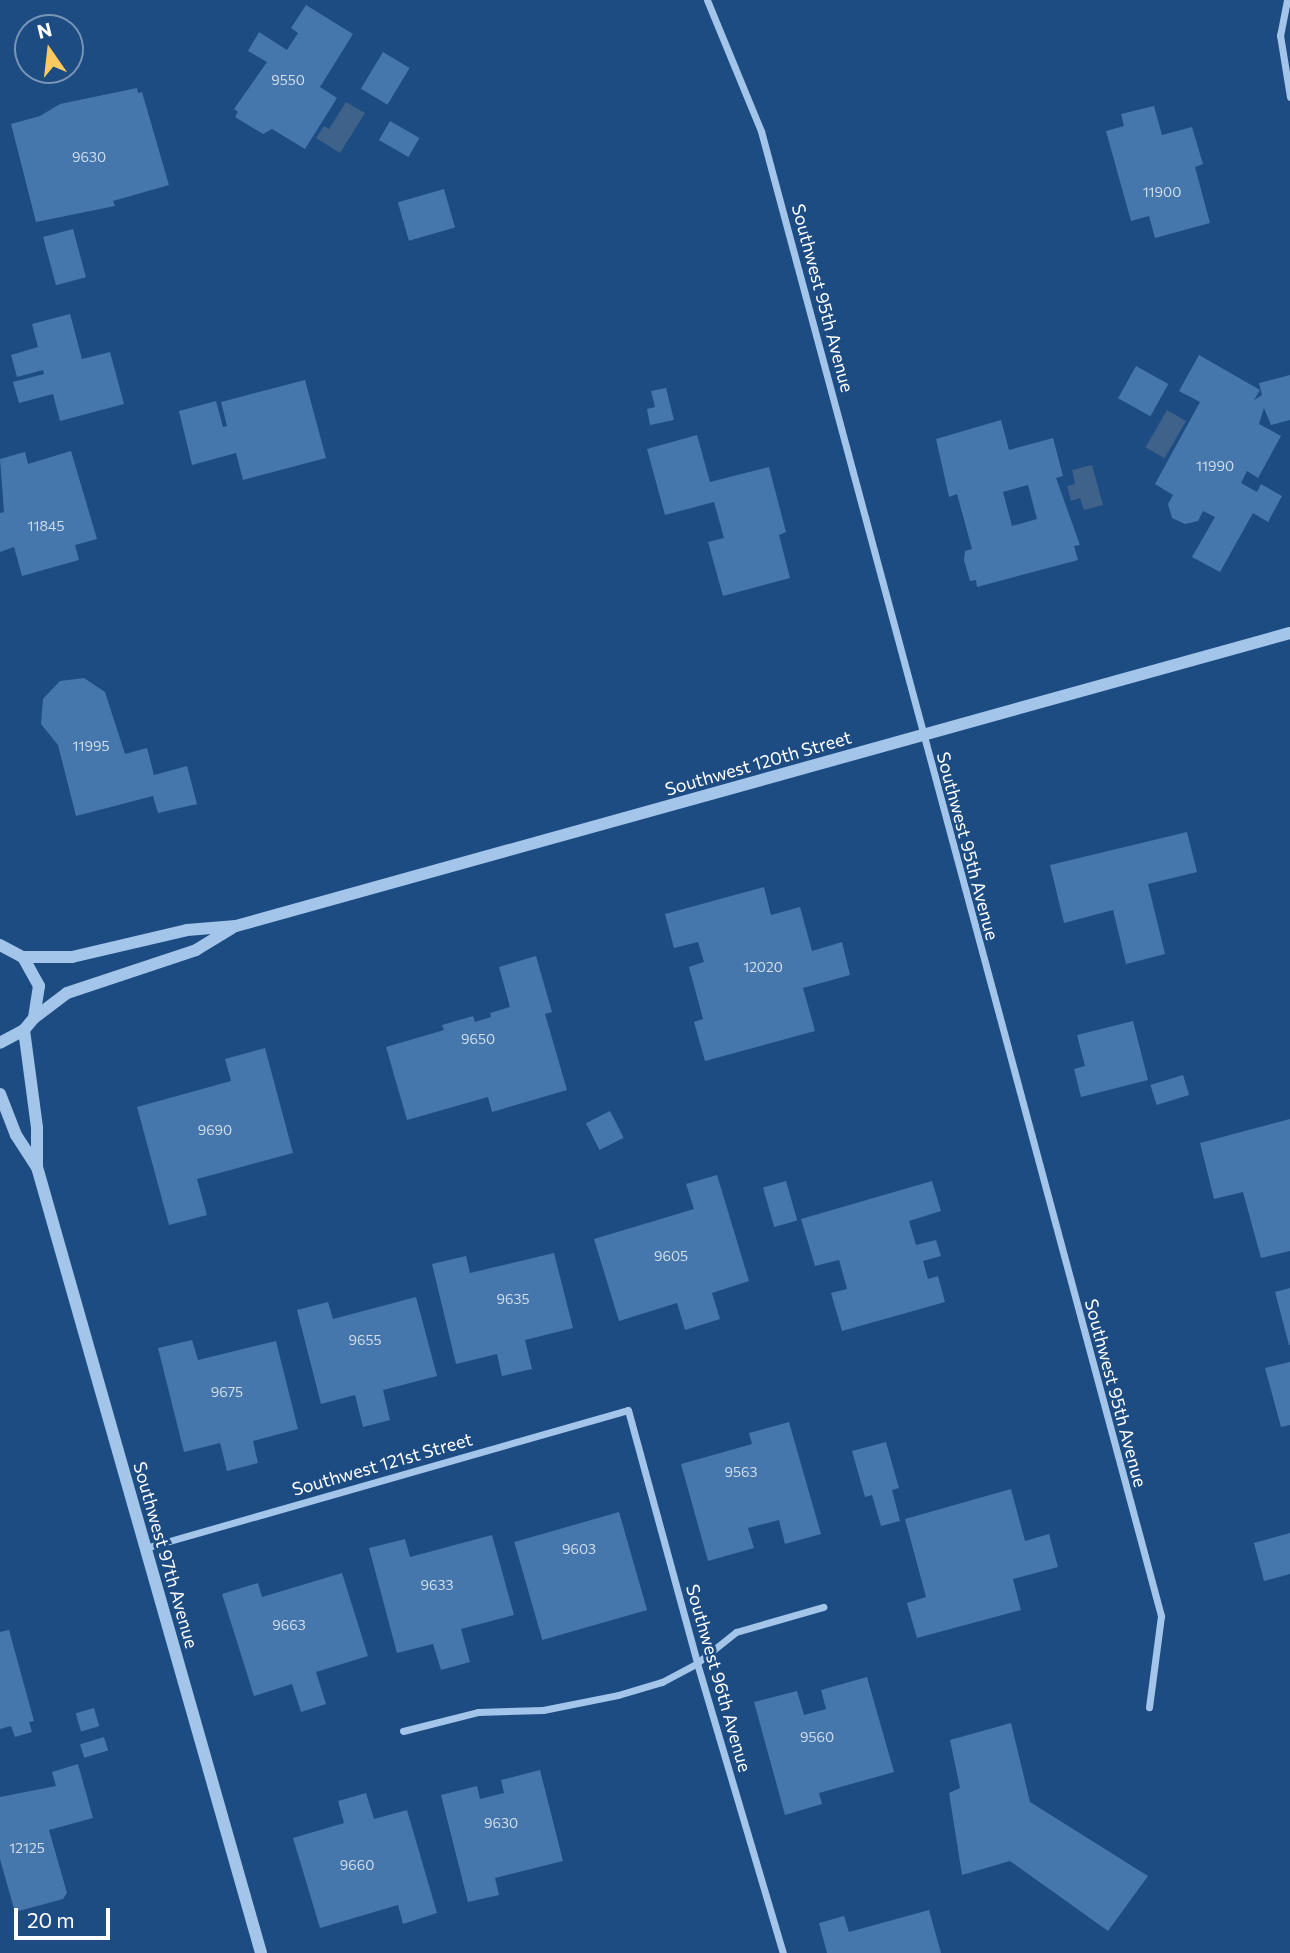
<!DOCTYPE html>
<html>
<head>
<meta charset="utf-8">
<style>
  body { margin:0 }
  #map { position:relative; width:1290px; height:1953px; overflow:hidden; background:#1d4c83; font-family:Commissioner,sans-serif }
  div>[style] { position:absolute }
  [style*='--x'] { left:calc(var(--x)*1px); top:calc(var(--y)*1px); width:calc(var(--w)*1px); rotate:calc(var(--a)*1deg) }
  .water>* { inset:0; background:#3e6289; transform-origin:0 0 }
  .building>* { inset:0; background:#4576ac; transform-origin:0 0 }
  .minor>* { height:7px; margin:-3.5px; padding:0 3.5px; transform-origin:3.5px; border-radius:3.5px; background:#a3c5ea }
  .tertiary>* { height:12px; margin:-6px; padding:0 6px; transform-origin:6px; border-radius:6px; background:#a3c5ea }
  span { translate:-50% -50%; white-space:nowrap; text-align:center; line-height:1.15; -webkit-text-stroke:6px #1d4c83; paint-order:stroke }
  .number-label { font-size:14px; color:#d0ddea }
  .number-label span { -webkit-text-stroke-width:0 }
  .street-label { font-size:18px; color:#fff }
  .north { position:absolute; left:14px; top:14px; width:70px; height:70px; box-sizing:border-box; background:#1d4c83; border:2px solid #7794b5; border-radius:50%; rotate:346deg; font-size:19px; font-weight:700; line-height:28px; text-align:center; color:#fff }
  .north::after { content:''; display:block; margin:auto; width:24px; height:32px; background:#faca61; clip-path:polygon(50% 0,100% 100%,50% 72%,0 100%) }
  .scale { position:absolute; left:14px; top:1908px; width:96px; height:32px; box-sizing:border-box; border:4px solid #fff; border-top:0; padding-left:9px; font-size:21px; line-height:24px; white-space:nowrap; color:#fff; -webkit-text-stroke:5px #1d4c83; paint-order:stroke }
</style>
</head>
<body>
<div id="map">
  <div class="water">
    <i style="clip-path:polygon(346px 102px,365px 113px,340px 153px,316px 138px,324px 126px,329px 129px)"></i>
    <i style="left:1167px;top:410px;width:22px;height:43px;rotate:30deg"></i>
    <i style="clip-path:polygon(1092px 465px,1103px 505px,1084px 510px,1080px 498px,1071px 501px,1067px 486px,1075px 484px,1072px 470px)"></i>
  </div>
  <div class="building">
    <i style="clip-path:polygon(306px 5px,353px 34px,320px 87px,337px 98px,305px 149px,272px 129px,263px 134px,235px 117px,238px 112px,234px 109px,267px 62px,248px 51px,259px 32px,287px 50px,298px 33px,291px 28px)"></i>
    <i style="left:383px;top:52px;width:31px;height:43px;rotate:31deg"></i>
    <i style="clip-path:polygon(137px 88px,138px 93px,142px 92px,169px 185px,113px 201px,115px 206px,36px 222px,11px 124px,40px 116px,60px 104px)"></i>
    <i style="clip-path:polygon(1154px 106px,1162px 135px,1192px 127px,1203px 164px,1195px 167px,1210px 223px,1155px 238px,1149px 216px,1131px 221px,1106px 131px,1124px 126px,1121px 114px)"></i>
    <i style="left:390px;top:121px;width:34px;height:22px;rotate:30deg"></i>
    <i style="left:444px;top:189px;width:40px;height:48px;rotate:74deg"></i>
    <i style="left:73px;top:229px;width:50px;height:31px;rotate:75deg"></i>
    <i style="clip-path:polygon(70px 314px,82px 359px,110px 352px,124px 404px,60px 421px,53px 394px,19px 403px,13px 382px,44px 374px,43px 370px,17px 377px,11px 355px,38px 347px,32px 324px)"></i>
    <i style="clip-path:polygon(1199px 355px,1260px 390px,1254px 400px,1262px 395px,1259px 383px,1290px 375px,1290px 420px,1271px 425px,1264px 408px,1259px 424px,1281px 436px,1258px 478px,1247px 471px,1241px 483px,1257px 492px,1261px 484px,1282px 496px,1268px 522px,1253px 513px,1220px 572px,1192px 557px,1215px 517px,1203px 511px,1198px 521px,1185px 524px,1172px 518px,1168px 504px,1173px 495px,1155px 484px,1200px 402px,1179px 391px)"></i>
    <i style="left:1136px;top:366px;width:37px;height:37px;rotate:29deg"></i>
    <i style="clip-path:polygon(305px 380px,326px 458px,243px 480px,236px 453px,192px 465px,179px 411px,216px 401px,223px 427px,227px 426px,221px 402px)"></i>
    <i style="clip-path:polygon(666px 388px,674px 420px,650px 425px,647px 409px,655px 407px,651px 391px)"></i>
    <i style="clip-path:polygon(evenodd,1001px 420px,1009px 450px,1053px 438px,1063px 476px,1056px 478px,1080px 545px,1074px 546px,1078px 560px,977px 587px,976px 580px,970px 581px,964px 560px,965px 551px,972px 549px,957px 494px,949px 497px,936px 439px,1001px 420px,1028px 485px,1037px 519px,1012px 526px,1003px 492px,1028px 485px)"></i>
    <i style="clip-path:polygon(697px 435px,710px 482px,769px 467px,786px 532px,779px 535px,790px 578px,723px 596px,708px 542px,724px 538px,714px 502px,665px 515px,647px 449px)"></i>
    <i style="clip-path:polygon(71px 451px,97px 539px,75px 545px,79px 560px,22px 576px,14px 547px,0 552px,0 513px,4px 512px,0 459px,25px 452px,28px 464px)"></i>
    <i style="clip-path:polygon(84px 678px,105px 692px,125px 754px,147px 748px,154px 775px,187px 766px,197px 804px,158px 813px,153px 796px,76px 816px,58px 745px,41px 724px,43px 699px,60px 681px)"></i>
    <i style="clip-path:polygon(1187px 832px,1197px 872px,1148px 884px,1165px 954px,1126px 964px,1113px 910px,1064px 923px,1050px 865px)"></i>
    <i style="clip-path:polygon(764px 887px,771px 915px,800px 907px,812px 951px,842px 942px,850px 975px,803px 988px,815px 1031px,705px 1061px,694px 1022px,703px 1019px,689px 967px,704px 962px,698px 942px,674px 948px,665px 914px)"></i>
    <i style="clip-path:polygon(536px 956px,552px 1012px,545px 1014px,567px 1090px,492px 1112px,488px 1097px,407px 1120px,386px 1047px,444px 1030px,442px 1025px,473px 1016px,475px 1022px,491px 1017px,490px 1013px,510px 1007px,499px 967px)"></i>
    <i style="clip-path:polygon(1133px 1021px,1148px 1080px,1081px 1097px,1074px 1069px,1085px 1066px,1077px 1035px)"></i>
    <i style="clip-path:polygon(265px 1048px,293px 1153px,197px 1179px,207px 1215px,169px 1225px,137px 1107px,231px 1081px,225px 1059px)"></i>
    <i style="left:1183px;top:1075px;width:21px;height:34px;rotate:73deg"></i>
    <i style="left:610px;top:1111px;width:30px;height:27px;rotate:63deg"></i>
    <i style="clip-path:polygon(1290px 1119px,1290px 1251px,1261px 1258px,1243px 1192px,1214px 1199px,1200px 1143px)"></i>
    <i style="clip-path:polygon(717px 1175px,749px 1281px,712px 1293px,720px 1319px,685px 1330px,677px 1303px,619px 1321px,594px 1239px,694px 1209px,686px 1184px)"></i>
    <i style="left:786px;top:1181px;width:41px;height:24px;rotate:74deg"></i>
    <i style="clip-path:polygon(932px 1181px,941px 1211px,909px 1221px,916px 1245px,936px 1240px,941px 1256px,923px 1261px,928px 1279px,938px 1276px,945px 1302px,842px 1331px,831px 1293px,847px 1289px,839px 1260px,815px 1266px,801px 1219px)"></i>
    <i style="clip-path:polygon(554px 1253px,573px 1328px,525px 1340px,532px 1369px,502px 1376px,497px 1354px,456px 1364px,432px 1264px,466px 1256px,470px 1273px)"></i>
    <i style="clip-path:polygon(1290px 1288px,1290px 1345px,1289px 1345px,1275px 1292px)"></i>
    <i style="clip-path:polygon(416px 1297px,437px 1376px,383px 1390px,390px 1420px,363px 1427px,355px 1395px,321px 1404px,297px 1310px,328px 1302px,333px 1319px)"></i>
    <i style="clip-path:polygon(192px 1340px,198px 1360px,276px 1341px,298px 1429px,253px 1441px,258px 1463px,227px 1471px,220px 1443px,184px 1452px,158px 1348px)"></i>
    <i style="clip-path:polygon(1290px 1362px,1290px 1425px,1281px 1427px,1265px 1368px)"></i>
    <i style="clip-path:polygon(789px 1422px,821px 1534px,785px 1544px,779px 1520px,748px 1528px,754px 1548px,708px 1561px,681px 1464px,752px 1444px,749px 1433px)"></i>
    <i style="clip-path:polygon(886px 1442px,899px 1488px,892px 1490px,900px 1521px,881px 1526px,872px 1495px,865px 1497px,852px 1451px)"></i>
    <i style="clip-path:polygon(1011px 1489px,1025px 1541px,1049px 1534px,1058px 1567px,1013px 1579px,1021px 1610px,917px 1638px,907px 1603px,926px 1597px,905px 1519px)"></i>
    <i style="left:619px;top:1512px;width:102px;height:109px;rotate:74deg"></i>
    <i style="clip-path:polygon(1290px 1533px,1290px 1574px,1264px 1581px,1254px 1543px)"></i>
    <i style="clip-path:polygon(492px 1535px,514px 1615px,461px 1629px,470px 1662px,441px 1670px,433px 1644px,397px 1653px,369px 1548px,405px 1539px,410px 1557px)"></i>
    <i style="clip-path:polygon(342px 1573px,368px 1656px,316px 1672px,326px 1704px,301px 1712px,292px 1684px,254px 1696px,222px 1594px,258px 1583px,262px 1597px)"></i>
    <i style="clip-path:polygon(9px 1630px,34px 1721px,29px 1722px,32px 1732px,15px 1737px,11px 1726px,0 1729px,0 1632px)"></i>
    <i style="clip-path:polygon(867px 1677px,894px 1772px,819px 1793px,822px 1804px,785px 1815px,754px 1702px,797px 1691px,804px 1715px,826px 1709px,821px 1690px)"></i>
    <i style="left:94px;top:1708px;width:19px;height:19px;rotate:74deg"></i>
    <i style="clip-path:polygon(1011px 1723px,1030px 1802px,1148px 1876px,1108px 1931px,1010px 1861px,962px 1875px,949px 1793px,960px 1788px,950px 1740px)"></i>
    <i style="left:104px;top:1737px;width:14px;height:25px;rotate:73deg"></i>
    <i style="clip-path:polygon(78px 1764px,93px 1818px,49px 1830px,67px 1893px,63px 1899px,15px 1912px,0 1859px,0 1797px,56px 1786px,52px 1772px)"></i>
    <i style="clip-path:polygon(540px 1770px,563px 1861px,495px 1878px,499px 1895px,468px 1902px,441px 1795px,477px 1786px,480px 1799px,504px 1793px,501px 1780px)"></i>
    <i style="clip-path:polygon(366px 1793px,374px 1819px,407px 1810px,437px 1913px,403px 1924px,398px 1905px,320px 1928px,293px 1838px,344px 1823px,338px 1801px)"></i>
    <i style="clip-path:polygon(929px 1910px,941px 1953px,827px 1953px,819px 1923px,844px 1916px,849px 1932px)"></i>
  </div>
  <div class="minor">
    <i style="--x:707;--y:0;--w:142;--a:67.6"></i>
    <i style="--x:761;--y:131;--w:1538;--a:74.92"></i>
    <i style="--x:1161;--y:1616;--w:92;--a:97.5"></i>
    <i style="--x:1287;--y:0;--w:36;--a:101"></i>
    <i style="--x:1280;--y:35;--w:63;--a:80.8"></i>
    <i style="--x:145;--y:1548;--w:502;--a:-15.95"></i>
    <i style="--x:628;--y:1410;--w:262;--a:74.7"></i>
    <i style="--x:697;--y:1663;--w:302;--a:73.5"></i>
    <i style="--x:403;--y:1731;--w:77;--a:-14.2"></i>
    <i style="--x:478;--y:1712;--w:65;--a:-1.8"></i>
    <i style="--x:543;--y:1710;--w:76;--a:-11.3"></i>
    <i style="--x:618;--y:1695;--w:46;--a:-16.5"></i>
    <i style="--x:662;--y:1682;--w:40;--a:-28"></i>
    <i style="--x:697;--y:1663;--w:50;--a:-38.5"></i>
    <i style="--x:736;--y:1632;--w:91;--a:-16"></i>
  </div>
  <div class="tertiary">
    <i style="--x:0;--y:945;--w:26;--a:28"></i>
    <i style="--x:23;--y:957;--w:33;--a:61"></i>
    <i style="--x:39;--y:986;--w:32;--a:99"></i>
    <i style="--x:34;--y:1018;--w:16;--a:130"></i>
    <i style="--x:24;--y:1030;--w:27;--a:152"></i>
    <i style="--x:23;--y:957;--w:49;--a:0"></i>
    <i style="--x:72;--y:957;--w:118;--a:-13.2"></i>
    <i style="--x:187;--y:930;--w:49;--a:-4.7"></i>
    <i style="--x:236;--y:926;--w:1094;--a:-15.54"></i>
    <i style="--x:34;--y:1018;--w:41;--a:-37.1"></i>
    <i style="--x:67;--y:993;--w:136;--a:-18.4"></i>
    <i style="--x:196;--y:950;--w:42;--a:-31.4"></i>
    <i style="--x:24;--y:1030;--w:99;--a:82.4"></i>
    <i style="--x:37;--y:1128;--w:39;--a:90"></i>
    <i style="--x:0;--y:1094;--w:44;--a:68.7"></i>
    <i style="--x:16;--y:1135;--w:38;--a:57"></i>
    <i style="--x:37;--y:1167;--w:817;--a:74.09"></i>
  </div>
  <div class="number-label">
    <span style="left:288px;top:80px">9550</span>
    <span style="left:89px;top:157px">9630</span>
    <span style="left:1162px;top:192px">11900</span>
    <span style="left:1215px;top:466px">11990</span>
    <span style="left:46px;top:526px">11845</span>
    <span style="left:91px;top:746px">11995</span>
    <span style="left:763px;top:967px">12020</span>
    <span style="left:478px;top:1039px">9650</span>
    <span style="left:215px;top:1130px">9690</span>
    <span style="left:671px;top:1256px">9605</span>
    <span style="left:513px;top:1299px">9635</span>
    <span style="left:365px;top:1340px">9655</span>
    <span style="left:227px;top:1392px">9675</span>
    <span style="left:741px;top:1472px">9563</span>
    <span style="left:579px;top:1549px">9603</span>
    <span style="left:437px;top:1585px">9633</span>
    <span style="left:289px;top:1625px">9663</span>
    <span style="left:817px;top:1737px">9560</span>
    <span style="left:501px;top:1823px">9630</span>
    <span style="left:27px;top:1848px">12125</span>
    <span style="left:357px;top:1865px">9660</span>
  </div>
  <div class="street-label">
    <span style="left:823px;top:298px;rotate:75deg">Southwest 95th Avenue</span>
    <span style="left:758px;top:763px;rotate:-16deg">Southwest 120th Street</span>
    <span style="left:968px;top:846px;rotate:75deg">Southwest 95th Avenue</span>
    <span style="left:1116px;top:1393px;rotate:75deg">Southwest 95th Avenue</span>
    <span style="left:382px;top:1464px;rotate:-16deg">Southwest 121st Street</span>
    <span style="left:166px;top:1555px;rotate:74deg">Southwest 97th Avenue</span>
    <span style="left:719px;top:1678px;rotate:74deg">Southwest 96th Avenue</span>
  </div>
  <div class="north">N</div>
  <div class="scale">20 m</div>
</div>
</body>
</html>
